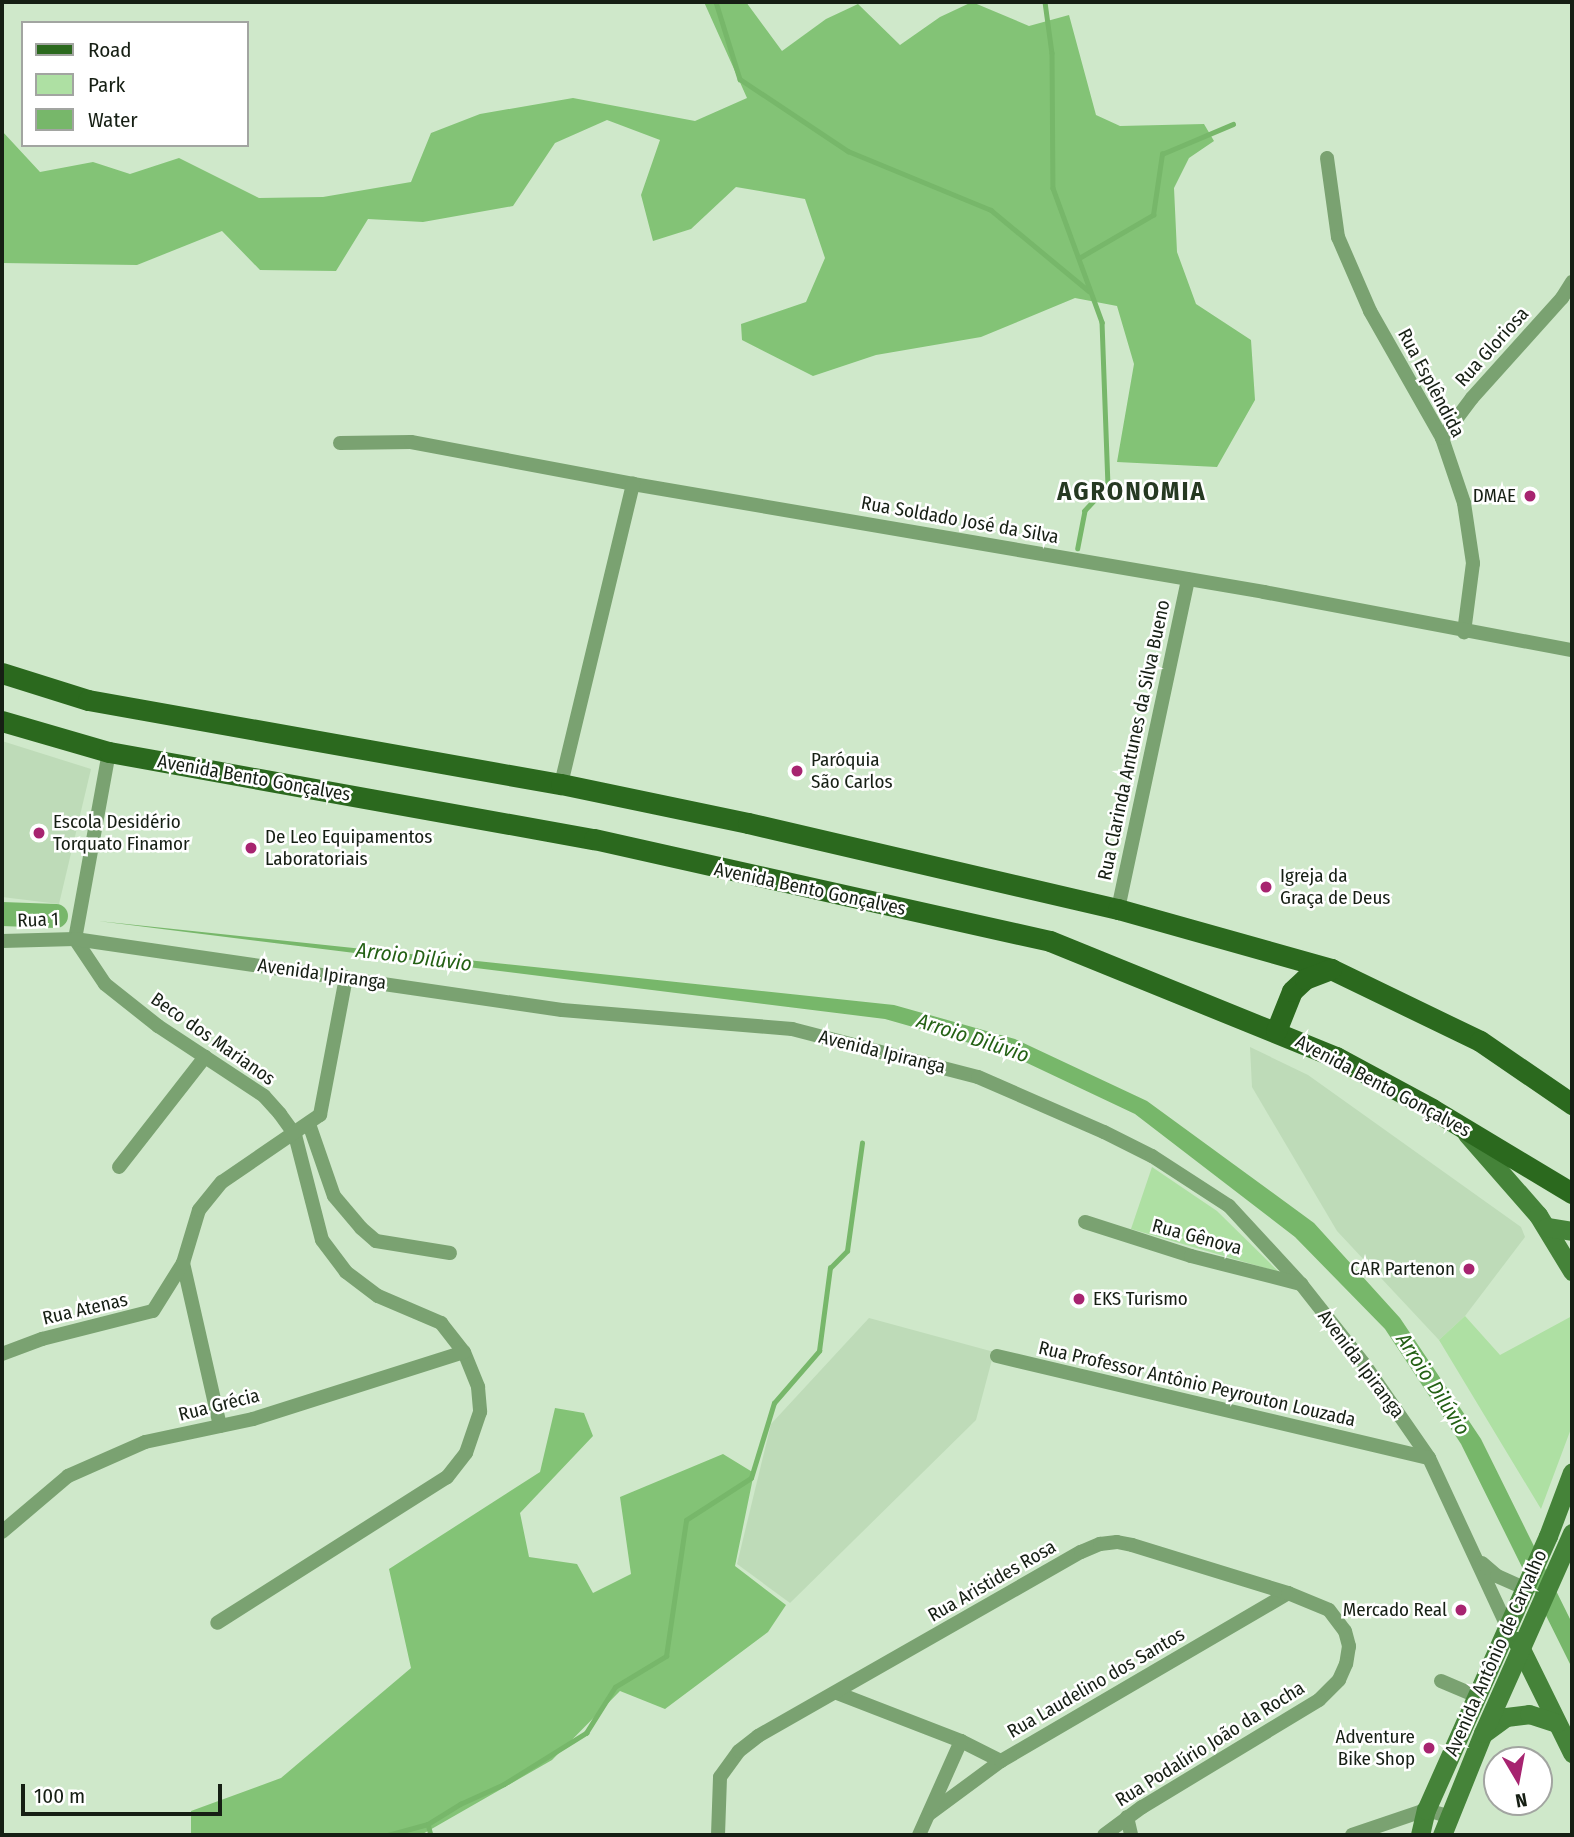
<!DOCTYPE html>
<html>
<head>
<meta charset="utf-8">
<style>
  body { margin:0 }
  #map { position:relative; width:1574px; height:1837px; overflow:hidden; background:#cfe8ca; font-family:"Fira Sans Condensed",sans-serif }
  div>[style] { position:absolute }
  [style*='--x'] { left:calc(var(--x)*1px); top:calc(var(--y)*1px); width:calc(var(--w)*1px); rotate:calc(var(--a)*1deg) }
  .built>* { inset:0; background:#bedbb8 }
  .green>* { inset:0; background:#aee0a3 }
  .forest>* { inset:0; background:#83c376 }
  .water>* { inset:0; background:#77b76a }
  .stream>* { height:4.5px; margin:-2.25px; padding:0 2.25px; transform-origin:2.25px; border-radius:2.25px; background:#77b76a }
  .river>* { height:24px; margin:-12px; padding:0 12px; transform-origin:12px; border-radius:12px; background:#77b76a }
  .street>* { height:14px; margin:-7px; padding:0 7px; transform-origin:7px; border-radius:7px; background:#7aa271 }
  .secondary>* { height:19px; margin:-9.5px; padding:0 9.5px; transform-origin:9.5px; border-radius:9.5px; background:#458339 }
  .primary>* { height:21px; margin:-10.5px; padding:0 10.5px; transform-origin:10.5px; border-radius:10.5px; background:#2b691e }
  .dots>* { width:19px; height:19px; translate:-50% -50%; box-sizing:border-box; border:4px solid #fff; border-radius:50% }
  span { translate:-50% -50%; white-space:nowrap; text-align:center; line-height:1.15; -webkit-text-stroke:5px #fff; paint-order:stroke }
  .street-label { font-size:19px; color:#161f14 }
  .poi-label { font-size:19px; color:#161f14 }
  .right { translate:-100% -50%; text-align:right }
  .left { translate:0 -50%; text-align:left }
  .water-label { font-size:21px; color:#236014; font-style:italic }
  .district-label { font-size:26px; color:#263922; font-weight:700; letter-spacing:2px }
  .frame { position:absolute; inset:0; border:4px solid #161f14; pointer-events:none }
  .legend { position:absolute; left:21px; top:21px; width:228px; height:126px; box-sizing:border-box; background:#fff; border:2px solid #a2a5a1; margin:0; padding:9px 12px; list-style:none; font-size:21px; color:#161f14 }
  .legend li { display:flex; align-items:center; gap:14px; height:35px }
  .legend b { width:35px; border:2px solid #a2a5a1 }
  .north { position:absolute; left:1483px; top:1746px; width:70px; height:70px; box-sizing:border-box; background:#fff; border:2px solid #a2a5a1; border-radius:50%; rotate:170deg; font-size:19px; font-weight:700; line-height:28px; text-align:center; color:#161f14 }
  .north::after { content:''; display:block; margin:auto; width:24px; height:32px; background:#a72470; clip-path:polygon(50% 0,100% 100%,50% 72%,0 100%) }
  .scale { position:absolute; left:21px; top:1784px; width:201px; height:32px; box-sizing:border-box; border:4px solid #161f14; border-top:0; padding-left:9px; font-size:21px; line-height:24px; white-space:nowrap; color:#161f14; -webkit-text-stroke:5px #fff; paint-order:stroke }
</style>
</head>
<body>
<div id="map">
  <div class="built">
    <i style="clip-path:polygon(2px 741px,91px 769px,59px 904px,2px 897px)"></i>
    <i style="clip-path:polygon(1250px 1047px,1308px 1075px,1521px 1227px,1525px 1237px,1465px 1316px,1439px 1340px,1337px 1231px,1252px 1087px)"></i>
    <i style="clip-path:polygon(869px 1318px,994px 1352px,976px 1420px,790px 1603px,737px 1564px,771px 1424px)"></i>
  </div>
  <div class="green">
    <i style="clip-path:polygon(1152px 1167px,1217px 1211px,1279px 1272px,1131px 1229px)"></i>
    <i style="clip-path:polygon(1465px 1316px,1500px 1355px,1572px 1316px,1572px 1426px,1541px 1509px,1439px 1340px)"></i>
  </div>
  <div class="forest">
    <i style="clip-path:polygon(704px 2px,746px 2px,782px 51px,826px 19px,858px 4px,900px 45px,940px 17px,972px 2px,1029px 26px,1069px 15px,1096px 115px,1120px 126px,1204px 124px,1214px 141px,1189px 158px,1174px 188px,1177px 252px,1196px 304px,1251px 340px,1255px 400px,1217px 467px,1117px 462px,1134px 364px,1117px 306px,1075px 298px,981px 337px,876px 355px,813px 376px,742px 340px,741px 324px,806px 302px,825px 258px,805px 199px,736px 187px,691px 229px,653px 241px,641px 195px,660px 140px,607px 120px,555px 143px,513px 206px,423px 222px,368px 219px,336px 271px,260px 270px,222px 231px,137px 265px,2px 263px,2px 131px,40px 172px,93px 162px,130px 174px,179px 158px,259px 198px,323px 197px,411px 182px,431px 133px,480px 114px,573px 98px,695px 121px,747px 98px)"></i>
    <i style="clip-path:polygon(555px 1408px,584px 1413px,593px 1436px,520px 1513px,529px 1557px,577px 1564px,593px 1593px,631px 1574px,620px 1497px,723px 1454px,754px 1473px,735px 1566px,786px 1605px,768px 1632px,665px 1709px,620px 1691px,552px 1760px,421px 1835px,191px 1835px,191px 1811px,281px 1778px,411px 1668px,389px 1569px,540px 1472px)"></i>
  </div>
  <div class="water">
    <i style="clip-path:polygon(98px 921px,894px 1005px,1015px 1039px,1147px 1101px,1314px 1223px,1400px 1318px,1481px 1439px,1572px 1623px,1572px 1668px,1461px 1444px,1385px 1329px,1295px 1237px,1135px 1114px,1008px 1054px,885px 1019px)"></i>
  </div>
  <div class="stream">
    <i style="--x:716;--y:2;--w:81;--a:72.7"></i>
    <i style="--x:740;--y:79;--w:130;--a:33.7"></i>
    <i style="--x:848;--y:151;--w:155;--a:22.4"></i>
    <i style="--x:991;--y:210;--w:127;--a:39.6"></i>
    <i style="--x:1045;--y:2;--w:51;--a:82.2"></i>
    <i style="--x:1052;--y:53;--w:135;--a:89.6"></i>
    <i style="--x:1053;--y:188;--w:143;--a:69.9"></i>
    <i style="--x:1102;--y:322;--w:164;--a:87.9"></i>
    <i style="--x:1108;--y:486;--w:34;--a:133"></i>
    <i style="--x:1085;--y:511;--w:38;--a:101"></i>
    <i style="--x:1079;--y:258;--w:86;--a:-30.2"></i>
    <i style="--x:1153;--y:215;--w:62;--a:-81.6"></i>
    <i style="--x:1162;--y:154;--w:77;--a:-22.9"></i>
    <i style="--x:428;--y:1824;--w:11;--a:75"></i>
    <i style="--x:388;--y:1835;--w:41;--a:-15.4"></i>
    <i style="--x:428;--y:1824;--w:38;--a:-32"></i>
    <i style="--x:460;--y:1804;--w:48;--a:-24.4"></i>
    <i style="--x:504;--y:1784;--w:97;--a:-31.9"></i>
    <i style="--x:586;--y:1733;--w:54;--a:-57.8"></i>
    <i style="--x:615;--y:1687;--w:60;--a:-31.3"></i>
    <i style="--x:666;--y:1656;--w:137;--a:-81.6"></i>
    <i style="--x:686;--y:1520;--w:77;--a:-32.9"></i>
    <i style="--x:751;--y:1478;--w:78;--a:-73"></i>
    <i style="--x:774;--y:1403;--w:69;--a:-49.1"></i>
    <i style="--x:819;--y:1351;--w:84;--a:-82.5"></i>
    <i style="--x:830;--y:1268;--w:24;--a:-45"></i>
    <i style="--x:847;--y:1251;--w:109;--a:-82.1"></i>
  </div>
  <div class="river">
    <i style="--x:2;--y:914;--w:54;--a:2.1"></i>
  </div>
  <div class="street">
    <i style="--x:1327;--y:158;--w:80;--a:82.1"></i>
    <i style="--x:1338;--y:237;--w:81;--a:66.6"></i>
    <i style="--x:1370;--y:311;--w:146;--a:60.4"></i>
    <i style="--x:1442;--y:438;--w:69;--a:71.3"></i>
    <i style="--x:1464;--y:503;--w:61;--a:81.5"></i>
    <i style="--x:1473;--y:563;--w:70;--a:97.4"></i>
    <i style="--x:1442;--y:438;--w:50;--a:-53.1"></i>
    <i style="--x:1472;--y:398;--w:135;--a:-48"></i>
    <i style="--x:1562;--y:298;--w:19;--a:-58"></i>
    <i style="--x:340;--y:443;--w:71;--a:-0.8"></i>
    <i style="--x:411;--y:442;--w:226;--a:10.7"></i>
    <i style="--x:633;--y:484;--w:640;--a:9.71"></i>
    <i style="--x:1264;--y:592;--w:313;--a:10.7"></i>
    <i style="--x:109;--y:752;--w:190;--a:100.3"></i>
    <i style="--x:75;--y:939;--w:54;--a:56.3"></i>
    <i style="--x:105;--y:984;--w:68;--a:38.4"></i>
    <i style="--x:158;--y:1026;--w:127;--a:33.4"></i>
    <i style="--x:264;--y:1096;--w:24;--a:48"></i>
    <i style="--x:280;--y:1114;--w:26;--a:54"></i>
    <i style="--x:295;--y:1135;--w:108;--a:75.6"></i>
    <i style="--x:322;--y:1240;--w:40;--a:53"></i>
    <i style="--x:346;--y:1272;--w:40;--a:37"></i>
    <i style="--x:378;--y:1296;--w:69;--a:23.2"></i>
    <i style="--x:441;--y:1323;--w:37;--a:52"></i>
    <i style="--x:464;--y:1352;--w:38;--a:68"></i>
    <i style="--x:478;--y:1387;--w:25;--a:85"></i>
    <i style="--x:480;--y:1412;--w:43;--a:108.9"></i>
    <i style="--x:466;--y:1453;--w:31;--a:128"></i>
    <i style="--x:447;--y:1477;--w:272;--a:147.6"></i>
    <i style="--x:561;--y:784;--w:309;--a:-76.5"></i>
    <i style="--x:1118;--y:909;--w:337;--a:-78"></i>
    <i style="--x:2;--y:941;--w:73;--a:-1.6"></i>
    <i style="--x:75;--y:939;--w:492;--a:8.3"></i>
    <i style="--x:562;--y:1010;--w:231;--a:4.7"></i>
    <i style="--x:792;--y:1029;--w:192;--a:14.5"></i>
    <i style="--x:978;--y:1077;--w:137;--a:23.6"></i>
    <i style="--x:1104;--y:1132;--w:54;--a:26.6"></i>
    <i style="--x:1152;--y:1156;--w:92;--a:33"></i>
    <i style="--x:1229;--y:1206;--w:106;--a:47.3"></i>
    <i style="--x:1301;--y:1284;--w:102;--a:51.8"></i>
    <i style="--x:1364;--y:1364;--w:114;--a:55.3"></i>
    <i style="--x:1429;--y:1458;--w:185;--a:65.1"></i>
    <i style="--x:309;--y:1124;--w:76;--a:70.9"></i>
    <i style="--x:334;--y:1196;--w:42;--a:49.8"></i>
    <i style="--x:361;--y:1228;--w:20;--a:41"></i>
    <i style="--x:376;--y:1241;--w:75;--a:9.2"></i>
    <i style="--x:119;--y:1167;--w:140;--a:-52"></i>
    <i style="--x:1085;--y:1222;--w:111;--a:17.8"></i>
    <i style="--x:1191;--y:1256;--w:114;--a:14.3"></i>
    <i style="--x:183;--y:1263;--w:167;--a:77.2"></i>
    <i style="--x:2;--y:1354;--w:43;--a:-20.6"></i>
    <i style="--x:42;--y:1339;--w:114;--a:-14.2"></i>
    <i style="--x:153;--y:1311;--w:57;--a:-58"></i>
    <i style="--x:183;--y:1263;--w:55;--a:-73.2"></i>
    <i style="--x:199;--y:1210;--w:36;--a:-51"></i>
    <i style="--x:222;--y:1182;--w:119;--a:-34.4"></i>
    <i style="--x:320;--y:1115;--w:140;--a:-79.3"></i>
    <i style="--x:997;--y:1356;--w:444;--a:13.3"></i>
    <i style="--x:2;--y:1532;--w:87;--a:-40.3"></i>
    <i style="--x:68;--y:1476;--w:84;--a:-23.8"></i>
    <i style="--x:145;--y:1442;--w:110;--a:-12"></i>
    <i style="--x:253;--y:1419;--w:221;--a:-17.6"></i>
    <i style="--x:1482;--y:1563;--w:20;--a:41"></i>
    <i style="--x:1497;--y:1576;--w:30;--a:24"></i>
    <i style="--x:1441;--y:1681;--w:38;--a:23"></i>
    <i style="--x:837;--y:1693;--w:133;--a:21.2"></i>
    <i style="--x:961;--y:1741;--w:45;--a:26.6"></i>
    <i style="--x:929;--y:1814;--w:89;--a:-36.4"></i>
    <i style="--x:1001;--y:1761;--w:333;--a:-30.3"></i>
    <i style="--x:1127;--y:1817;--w:18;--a:77"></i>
    <i style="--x:718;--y:1835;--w:58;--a:-88"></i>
    <i style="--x:720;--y:1777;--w:32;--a:-54"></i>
    <i style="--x:739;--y:1751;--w:24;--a:-38"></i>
    <i style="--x:758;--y:1736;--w:372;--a:-29.7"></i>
    <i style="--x:1081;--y:1552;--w:21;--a:-23"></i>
    <i style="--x:1100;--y:1544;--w:17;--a:-7"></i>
    <i style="--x:1117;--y:1542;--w:15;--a:11"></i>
    <i style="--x:1132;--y:1545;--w:163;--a:17.1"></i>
    <i style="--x:1288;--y:1593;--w:44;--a:22.5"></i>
    <i style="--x:1329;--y:1610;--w:26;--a:53"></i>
    <i style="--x:1345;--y:1631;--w:16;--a:75"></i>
    <i style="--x:1349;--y:1646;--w:18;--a:99"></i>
    <i style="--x:1346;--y:1664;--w:17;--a:114"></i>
    <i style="--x:1339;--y:1680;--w:28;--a:135"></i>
    <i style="--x:1319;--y:1700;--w:207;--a:148.8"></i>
    <i style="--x:1142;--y:1807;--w:47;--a:143.6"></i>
    <i style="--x:919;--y:1835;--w:103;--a:-65.9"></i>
    <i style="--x:1352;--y:1835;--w:78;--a:-18.7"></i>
    <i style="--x:1426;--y:1810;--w:23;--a:15"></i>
  </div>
  <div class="secondary">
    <i style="--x:1467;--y:1134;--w:108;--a:48.8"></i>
    <i style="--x:1538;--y:1215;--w:66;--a:58.7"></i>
    <i style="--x:1547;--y:1227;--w:25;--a:9"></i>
    <i style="--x:1517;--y:1641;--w:125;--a:63.8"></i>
    <i style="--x:1484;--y:1733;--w:27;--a:-36"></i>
    <i style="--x:1506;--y:1717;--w:23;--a:-7"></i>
    <i style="--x:1529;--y:1714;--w:29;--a:18"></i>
    <i style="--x:1420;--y:1835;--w:26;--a:-77"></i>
    <i style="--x:1426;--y:1810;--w:300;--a:-66"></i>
    <i style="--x:1548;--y:1536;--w:68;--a:-69.4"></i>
    <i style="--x:1442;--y:1835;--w:110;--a:-68.1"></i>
    <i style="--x:1483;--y:1733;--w:219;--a:-66"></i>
  </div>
  <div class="primary">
    <i style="--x:2;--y:673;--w:90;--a:17.4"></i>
    <i style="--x:88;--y:700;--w:480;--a:10.1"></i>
    <i style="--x:561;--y:784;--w:191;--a:11.8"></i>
    <i style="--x:748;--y:823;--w:380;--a:13.1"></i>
    <i style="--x:1118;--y:909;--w:221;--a:15.7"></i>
    <i style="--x:1331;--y:969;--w:165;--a:25.8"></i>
    <i style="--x:1480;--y:1041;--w:112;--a:34.4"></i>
    <i style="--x:2;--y:721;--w:111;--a:16.2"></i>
    <i style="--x:109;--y:752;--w:493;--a:10.2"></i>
    <i style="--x:594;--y:839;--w:467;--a:12.6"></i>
    <i style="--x:1050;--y:941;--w:309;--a:22.1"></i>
    <i style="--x:1336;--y:1057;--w:109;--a:28.4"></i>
    <i style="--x:1432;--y:1109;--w:163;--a:31"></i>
    <i style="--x:1276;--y:1031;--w:43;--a:-68.2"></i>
    <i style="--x:1292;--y:991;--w:18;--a:-43"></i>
    <i style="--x:1305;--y:979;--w:28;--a:-21"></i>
  </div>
  <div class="dots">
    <i style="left:1530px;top:496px;background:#a72470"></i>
    <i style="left:797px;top:771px;background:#a72470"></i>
    <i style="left:39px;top:833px;background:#a72470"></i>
    <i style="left:251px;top:848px;background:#a72470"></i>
    <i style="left:1266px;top:887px;background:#a72470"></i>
    <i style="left:1469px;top:1269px;background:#a72470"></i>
    <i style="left:1079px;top:1299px;background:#a72470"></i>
    <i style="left:1461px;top:1610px;background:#a72470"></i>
    <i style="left:1429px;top:1748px;background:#a72470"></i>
  </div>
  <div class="street-label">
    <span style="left:1492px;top:347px;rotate:-48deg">Rua Gloriosa</span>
    <span style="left:1431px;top:383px;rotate:62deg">Rua Esplêndida</span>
    <span style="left:960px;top:520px;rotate:10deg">Rua Soldado José da Silva</span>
    <span style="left:1134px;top:740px;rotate:-78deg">Rua Clarinda Antunes da Silva Bueno</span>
    <span style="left:254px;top:778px;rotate:10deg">Avenida Bento Gonçalves</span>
    <span style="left:810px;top:889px;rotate:12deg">Avenida Bento Gonçalves</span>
    <span style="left:38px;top:920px;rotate:-2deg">Rua 1</span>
    <span style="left:322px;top:974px;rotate:8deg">Avenida Ipiranga</span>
    <span style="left:213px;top:1039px;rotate:35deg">Beco dos Marianos</span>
    <span style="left:882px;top:1052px;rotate:14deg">Avenida Ipiranga</span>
    <span style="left:1383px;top:1086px;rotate:28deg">Avenida Bento Gonçalves</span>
    <span style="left:1197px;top:1237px;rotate:15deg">Rua Gênova</span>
    <span style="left:85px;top:1309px;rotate:-13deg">Rua Atenas</span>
    <span style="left:1361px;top:1364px;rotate:53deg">Avenida Ipiranga</span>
    <span style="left:1197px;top:1384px;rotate:13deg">Rua Professor Antônio Peyrouton Louzada</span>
    <span style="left:219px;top:1405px;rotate:-14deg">Rua Grécia</span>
    <span style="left:992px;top:1581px;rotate:-30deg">Rua Aristides Rosa</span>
    <span style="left:1496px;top:1653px;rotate:-66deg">Avenida Antônio de Carvalho</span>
    <span style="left:1096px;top:1683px;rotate:-30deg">Rua Laudelino dos Santos</span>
    <span style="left:1210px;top:1744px;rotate:-32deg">Rua Podalírio João da Rocha</span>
  </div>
  <div class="poi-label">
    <span class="right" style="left:1516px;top:496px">DMAE</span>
    <span class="left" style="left:811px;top:771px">Paróquia<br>São Carlos</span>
    <span class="left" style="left:53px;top:833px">Escola Desidério<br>Torquato Finamor</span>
    <span class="left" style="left:265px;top:848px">De Leo Equipamentos<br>Laboratoriais</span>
    <span class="left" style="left:1280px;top:887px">Igreja da<br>Graça de Deus</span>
    <span class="right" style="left:1455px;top:1269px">CAR Partenon</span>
    <span class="left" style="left:1093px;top:1299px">EKS Turismo</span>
    <span class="right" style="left:1447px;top:1610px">Mercado Real</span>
    <span class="right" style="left:1415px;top:1748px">Adventure<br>Bike Shop</span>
  </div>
  <div class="water-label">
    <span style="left:414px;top:957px;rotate:7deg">Arroio Dilúvio</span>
    <span style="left:973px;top:1038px;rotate:18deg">Arroio Dilúvio</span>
    <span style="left:1433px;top:1384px;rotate:57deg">Arroio Dilúvio</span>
  </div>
  <div class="district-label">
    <span style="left:1132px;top:492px">AGRONOMIA</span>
  </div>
  <div class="frame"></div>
  <ul class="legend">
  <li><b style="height:9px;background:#2b691e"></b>Road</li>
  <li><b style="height:19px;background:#aee0a3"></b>Park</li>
  <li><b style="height:19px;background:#77b76a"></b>Water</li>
  </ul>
  <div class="north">N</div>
  <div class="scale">100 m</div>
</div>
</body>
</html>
